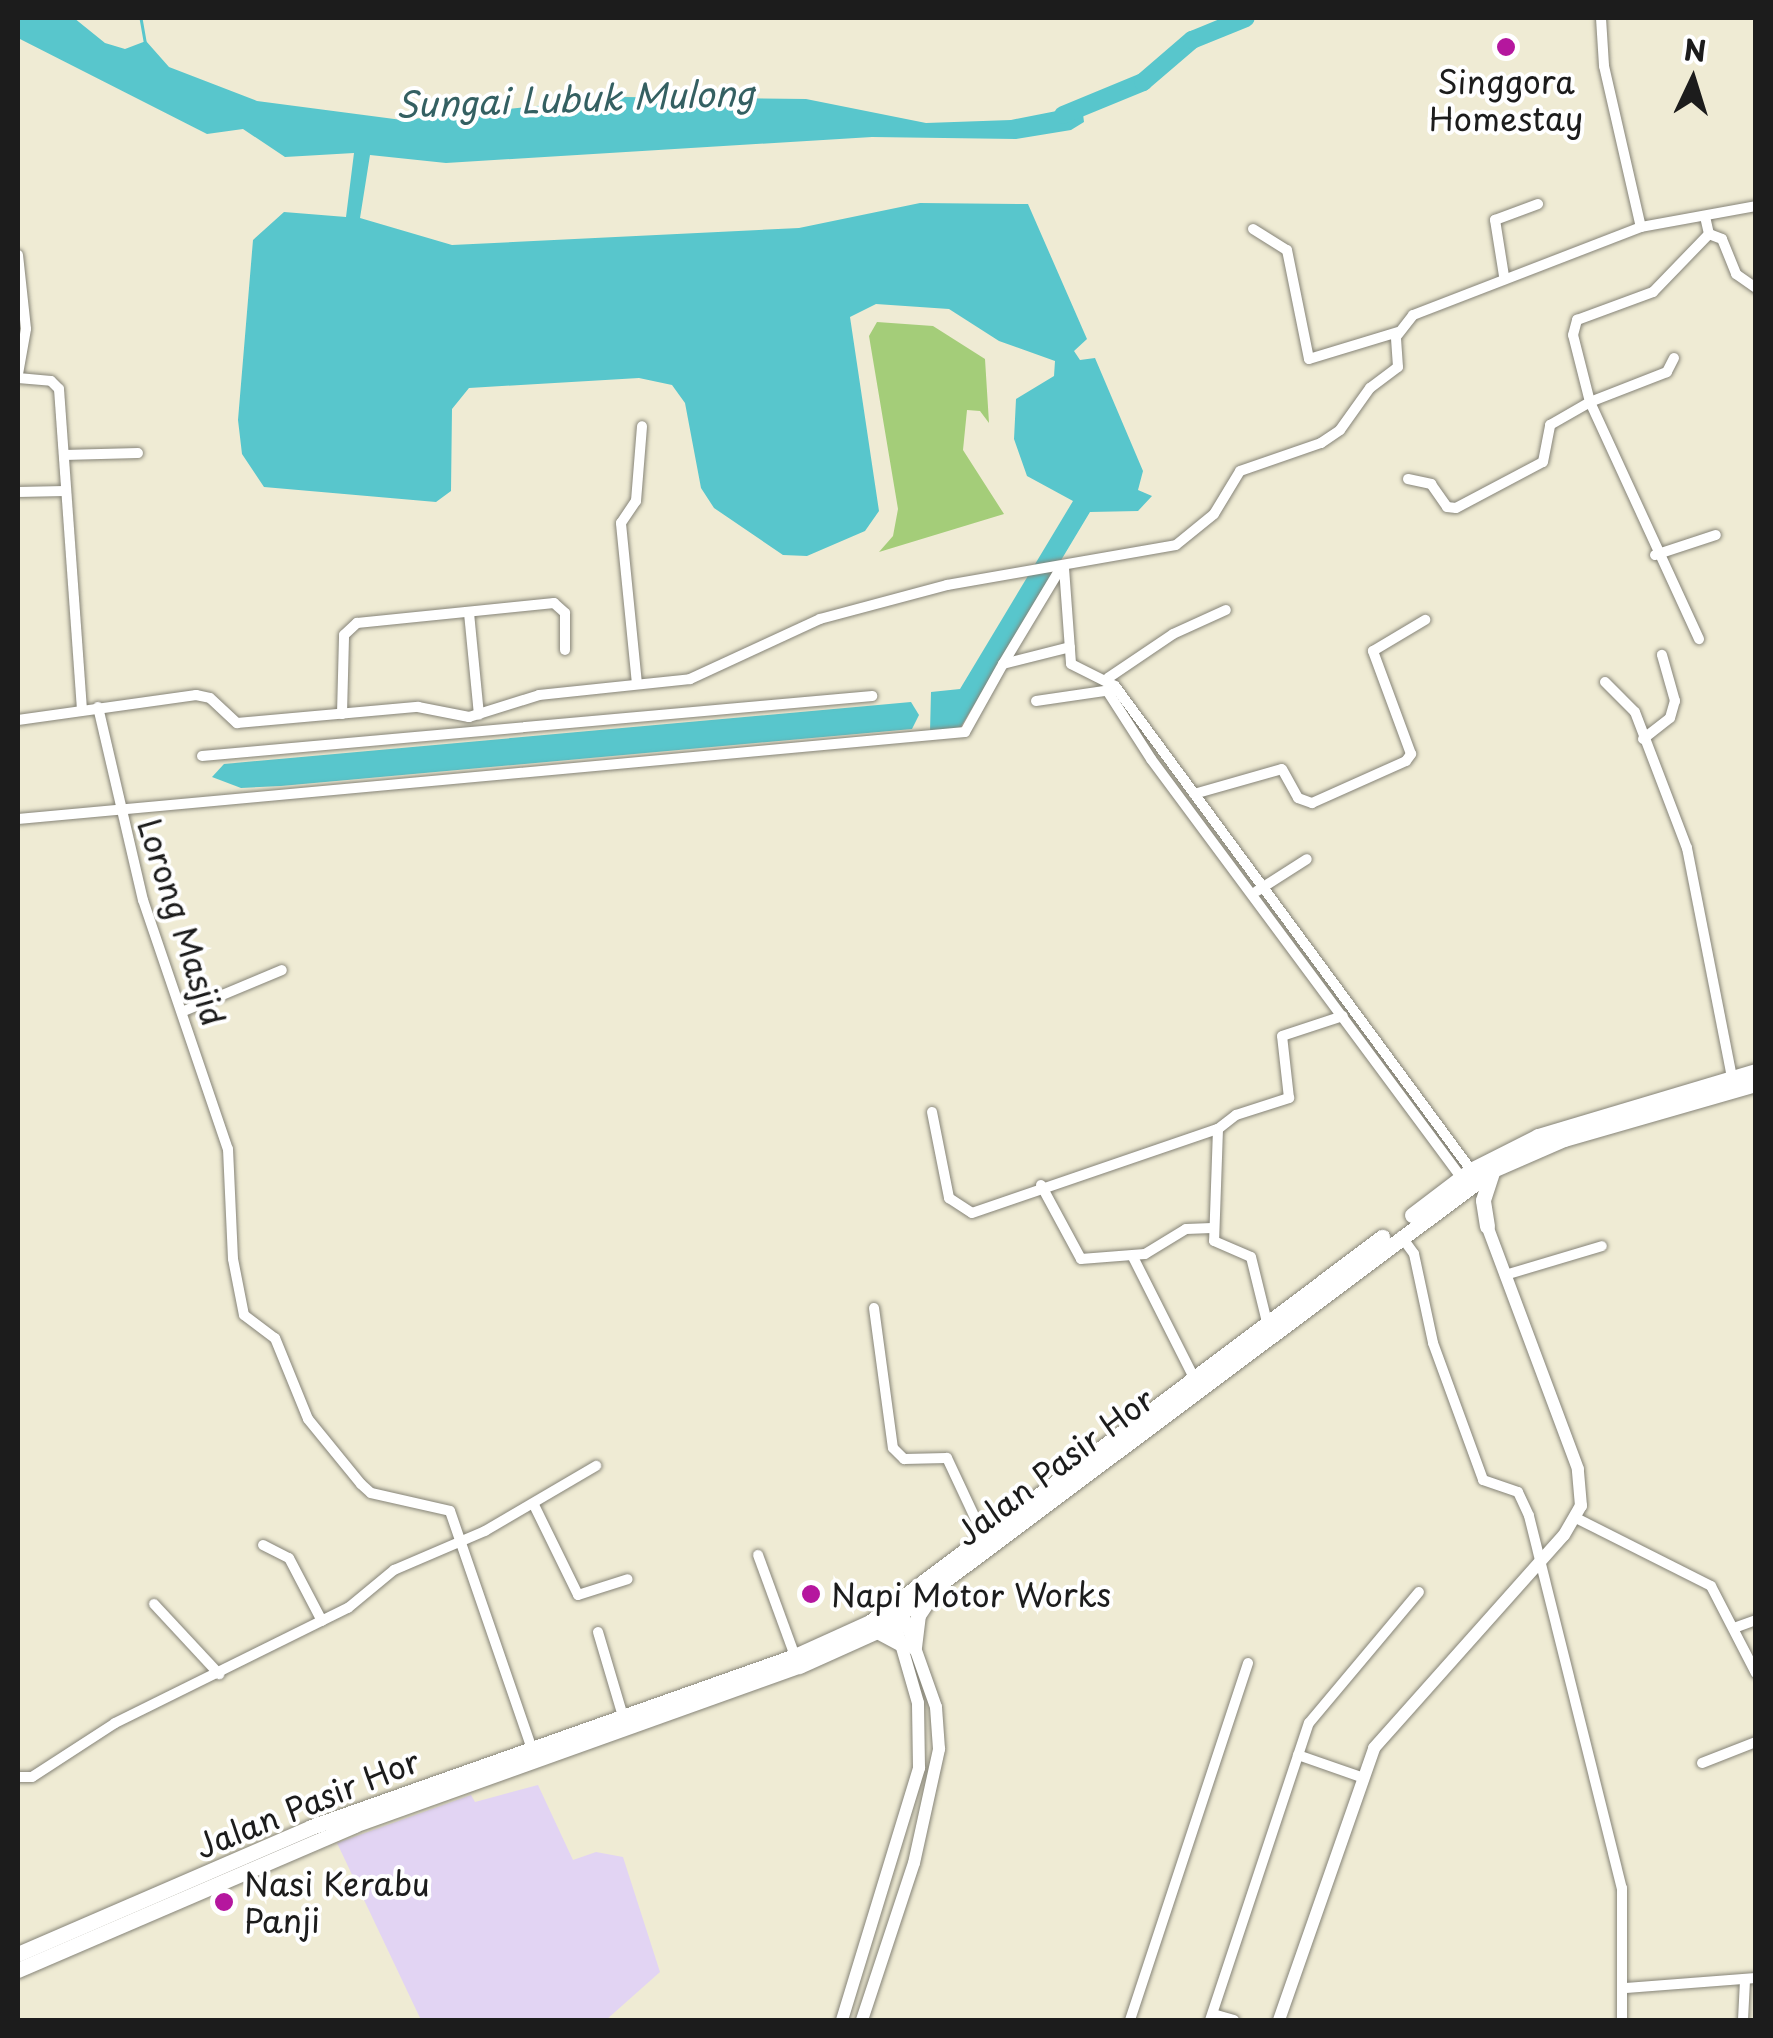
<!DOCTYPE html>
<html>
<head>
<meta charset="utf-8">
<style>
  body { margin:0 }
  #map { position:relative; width:1773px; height:2038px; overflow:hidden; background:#efebd4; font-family:"Playpen Sans",sans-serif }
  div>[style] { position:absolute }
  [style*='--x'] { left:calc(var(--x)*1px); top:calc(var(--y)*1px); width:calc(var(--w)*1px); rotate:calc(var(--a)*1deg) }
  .built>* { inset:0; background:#e2d4f3 }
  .green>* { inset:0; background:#a4cd79 }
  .water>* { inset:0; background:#58c6cc }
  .stream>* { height:2.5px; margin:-1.25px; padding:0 1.25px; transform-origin:1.25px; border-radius:1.25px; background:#58c6cc }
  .river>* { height:18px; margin:-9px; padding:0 9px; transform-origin:9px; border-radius:9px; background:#58c6cc }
  .roads { filter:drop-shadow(0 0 2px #868478) drop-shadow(0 0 2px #868478) }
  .minor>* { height:10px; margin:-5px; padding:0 5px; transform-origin:5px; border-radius:5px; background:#fff }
  .tertiary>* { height:12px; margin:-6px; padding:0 6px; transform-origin:6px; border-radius:6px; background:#fff }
  .primary>* { height:15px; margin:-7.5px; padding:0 7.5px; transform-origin:7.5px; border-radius:7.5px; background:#fff }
  .dots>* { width:28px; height:28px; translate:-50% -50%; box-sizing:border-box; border:5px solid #fff; border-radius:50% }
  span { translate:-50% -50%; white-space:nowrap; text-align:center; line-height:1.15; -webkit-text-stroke:8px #fff; paint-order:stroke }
  .poi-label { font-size:32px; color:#1c1c1c }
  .left { translate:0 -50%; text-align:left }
  .street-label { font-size:32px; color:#1c1c1c }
  .water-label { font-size:35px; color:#346062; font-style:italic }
  .frame { position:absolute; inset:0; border:20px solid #1c1c1c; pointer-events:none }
  .north { position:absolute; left:1643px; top:30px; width:100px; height:100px; -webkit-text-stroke:8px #fff; paint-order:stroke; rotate:4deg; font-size:28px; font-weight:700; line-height:40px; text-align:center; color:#1c1c1c }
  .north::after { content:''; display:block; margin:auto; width:35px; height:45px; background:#1c1c1c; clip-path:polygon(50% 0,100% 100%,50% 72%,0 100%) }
</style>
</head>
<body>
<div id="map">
  <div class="built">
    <i style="clip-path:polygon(538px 1785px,573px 1860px,596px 1852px,623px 1857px,660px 1972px,606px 2020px,421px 2020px,337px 1843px,471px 1795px,475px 1802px)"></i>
  </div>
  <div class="green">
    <i style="clip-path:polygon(877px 322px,933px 326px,985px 359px,989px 423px,980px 411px,967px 410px,963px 450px,1004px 514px,879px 552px,893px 536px,898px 509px,869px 336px)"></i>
  </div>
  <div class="water">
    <i style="clip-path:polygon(18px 18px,74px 18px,105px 43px,125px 49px,146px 41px,169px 67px,257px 101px,402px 120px,622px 97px,806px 99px,926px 123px,1011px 120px,1082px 106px,1084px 122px,1071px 130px,1016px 139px,872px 137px,446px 163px,370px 155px,360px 218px,452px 245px,799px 228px,920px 203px,1028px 204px,1087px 339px,1074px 351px,1080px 360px,1095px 358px,1143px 471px,1138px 490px,1152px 496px,1138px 511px,1090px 512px,959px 730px,930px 732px,931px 692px,960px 689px,1073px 501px,1027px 476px,1014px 439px,1016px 399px,1054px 376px,1055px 361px,999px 341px,949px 309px,876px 304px,850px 317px,879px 511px,865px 531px,807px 556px,783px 555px,714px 508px,701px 488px,685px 403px,672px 385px,639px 378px,469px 388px,452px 409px,451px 491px,436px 502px,264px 487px,242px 454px,238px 420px,253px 240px,284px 212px,346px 217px,354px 153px,285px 157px,243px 129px,207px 134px,18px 38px)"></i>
    <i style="clip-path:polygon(911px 702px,919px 715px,912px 729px,281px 786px,241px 788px,212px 777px,224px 764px)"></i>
  </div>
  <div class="stream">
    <i style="--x:141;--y:18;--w:23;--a:80"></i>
  </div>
  <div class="river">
    <i style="--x:1063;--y:115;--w:87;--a:-22.4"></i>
    <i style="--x:1143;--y:82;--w:65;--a:-40.6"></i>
    <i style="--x:1192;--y:40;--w:58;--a:-22.2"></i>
  </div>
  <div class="roads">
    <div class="minor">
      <i style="--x:1601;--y:18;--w:48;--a:86.4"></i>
      <i style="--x:1604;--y:66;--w:165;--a:77.1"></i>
      <i style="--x:1253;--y:229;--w:40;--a:32"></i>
      <i style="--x:1287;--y:250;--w:111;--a:78.6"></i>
      <i style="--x:1309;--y:359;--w:93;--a:-16.9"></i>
      <i style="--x:1709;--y:234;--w:14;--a:21"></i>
      <i style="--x:1722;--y:239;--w:38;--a:68"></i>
      <i style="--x:1736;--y:274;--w:24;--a:35"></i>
      <i style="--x:18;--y:255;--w:74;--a:83.8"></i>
      <i style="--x:26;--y:329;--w:46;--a:100.1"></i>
      <i style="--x:1504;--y:276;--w:57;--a:-99.1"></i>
      <i style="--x:1495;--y:220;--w:46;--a:-20.4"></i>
      <i style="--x:1674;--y:358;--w:16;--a:117"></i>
      <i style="--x:1667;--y:372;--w:83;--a:158.7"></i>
      <i style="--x:1590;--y:402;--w:261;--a:65.3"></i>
      <i style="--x:18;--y:378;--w:33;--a:5"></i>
      <i style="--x:51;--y:381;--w:11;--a:45"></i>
      <i style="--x:59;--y:389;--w:319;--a:85.9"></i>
      <i style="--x:64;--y:455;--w:74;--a:-1.5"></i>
      <i style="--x:1408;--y:479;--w:24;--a:12"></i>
      <i style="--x:1431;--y:484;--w:28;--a:55"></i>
      <i style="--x:1447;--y:507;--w:9;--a:6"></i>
      <i style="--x:1456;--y:508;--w:98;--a:-27.9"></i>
      <i style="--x:1543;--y:462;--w:38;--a:-79"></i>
      <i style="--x:1550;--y:425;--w:46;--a:-29.9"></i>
      <i style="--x:1590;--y:402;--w:69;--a:-104.2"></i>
      <i style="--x:1573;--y:335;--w:16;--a:-75"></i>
      <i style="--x:1577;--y:320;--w:81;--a:-20.2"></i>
      <i style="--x:1653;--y:292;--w:81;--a:-46"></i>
      <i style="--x:1709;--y:234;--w:18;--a:-103"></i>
      <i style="--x:18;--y:492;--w:47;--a:-1.2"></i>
      <i style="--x:1655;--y:555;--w:64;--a:-18.2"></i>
      <i style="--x:1064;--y:568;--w:96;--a:85.8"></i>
      <i style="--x:1071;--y:664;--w:49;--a:26.6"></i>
      <i style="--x:1115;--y:686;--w:601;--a:53.66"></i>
      <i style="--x:469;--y:613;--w:102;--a:84.4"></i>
      <i style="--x:1003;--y:664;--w:111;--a:-59"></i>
      <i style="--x:1108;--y:678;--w:78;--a:-34.1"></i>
      <i style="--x:1173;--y:634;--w:58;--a:-24.4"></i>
      <i style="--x:1605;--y:682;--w:42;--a:45"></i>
      <i style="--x:1635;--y:712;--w:146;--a:69.1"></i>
      <i style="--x:1687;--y:848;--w:234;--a:78.9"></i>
      <i style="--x:637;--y:684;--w:162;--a:-95.7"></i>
      <i style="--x:621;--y:523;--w:27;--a:-56"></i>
      <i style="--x:636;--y:501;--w:75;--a:-85.4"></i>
      <i style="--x:1108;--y:692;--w:80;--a:57.3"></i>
      <i style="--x:1151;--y:759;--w:520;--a:53.44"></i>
      <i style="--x:1036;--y:701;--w:76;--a:-8.3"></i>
      <i style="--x:98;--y:707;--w:198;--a:76.9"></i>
      <i style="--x:143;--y:900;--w:263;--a:71.2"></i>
      <i style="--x:228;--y:1149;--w:110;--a:87.4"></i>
      <i style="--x:233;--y:1259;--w:57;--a:78.9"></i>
      <i style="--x:244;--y:1315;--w:39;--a:37"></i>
      <i style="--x:275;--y:1338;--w:87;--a:67.8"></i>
      <i style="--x:308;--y:1419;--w:84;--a:50.8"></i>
      <i style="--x:361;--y:1484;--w:13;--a:42"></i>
      <i style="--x:371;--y:1493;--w:81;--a:12.8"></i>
      <i style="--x:450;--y:1511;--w:249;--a:71"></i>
      <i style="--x:342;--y:714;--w:79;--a:-88.5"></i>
      <i style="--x:344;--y:635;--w:18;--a:-43"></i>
      <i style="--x:357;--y:623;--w:198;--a:-5.8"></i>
      <i style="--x:554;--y:603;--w:15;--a:42"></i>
      <i style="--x:565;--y:613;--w:37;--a:90"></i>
      <i style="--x:18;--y:720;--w:180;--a:-8"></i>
      <i style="--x:196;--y:695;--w:14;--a:12"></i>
      <i style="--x:210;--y:698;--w:37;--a:43"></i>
      <i style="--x:237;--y:723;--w:182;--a:-5.1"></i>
      <i style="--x:418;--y:707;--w:52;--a:11.1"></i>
      <i style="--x:469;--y:717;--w:73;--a:-17.4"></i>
      <i style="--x:539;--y:695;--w:152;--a:-6"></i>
      <i style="--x:690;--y:679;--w:143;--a:-24.8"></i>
      <i style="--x:820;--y:619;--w:131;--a:-15"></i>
      <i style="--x:947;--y:585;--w:232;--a:-9.9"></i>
      <i style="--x:1176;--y:545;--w:49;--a:-39.2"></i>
      <i style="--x:1214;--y:514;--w:50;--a:-58.8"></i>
      <i style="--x:1240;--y:471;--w:86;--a:-19.1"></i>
      <i style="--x:1321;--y:443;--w:23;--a:-34"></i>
      <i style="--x:1340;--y:430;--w:52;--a:-54.5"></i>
      <i style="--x:1370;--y:388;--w:35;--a:-37"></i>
      <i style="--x:1398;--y:367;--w:30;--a:-94"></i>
      <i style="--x:1396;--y:337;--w:28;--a:-52"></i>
      <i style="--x:1413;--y:315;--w:244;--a:-21.1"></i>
      <i style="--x:1641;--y:227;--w:117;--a:-10.3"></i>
      <i style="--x:1643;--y:739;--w:34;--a:-38"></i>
      <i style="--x:1670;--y:718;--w:18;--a:-74"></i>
      <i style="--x:1675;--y:701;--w:48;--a:-105.8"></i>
      <i style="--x:202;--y:756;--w:673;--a:-5.12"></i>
      <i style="--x:1194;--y:794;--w:91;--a:-15.9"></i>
      <i style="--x:1282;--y:769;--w:33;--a:61"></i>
      <i style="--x:1298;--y:798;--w:15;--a:20"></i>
      <i style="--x:1312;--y:803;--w:103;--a:-24.1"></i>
      <i style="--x:1406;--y:761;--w:9;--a:-54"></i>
      <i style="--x:1411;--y:754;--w:110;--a:-110.3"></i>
      <i style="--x:1373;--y:651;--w:61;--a:-30.8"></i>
      <i style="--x:18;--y:819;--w:951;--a:-5.25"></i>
      <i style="--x:965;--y:732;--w:78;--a:-60.8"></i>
      <i style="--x:1003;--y:664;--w:69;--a:-14.2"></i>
      <i style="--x:1257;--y:891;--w:59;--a:-32.6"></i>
      <i style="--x:184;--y:1011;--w:106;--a:-22.7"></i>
      <i style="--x:932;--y:1112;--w:88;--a:78.8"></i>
      <i style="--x:949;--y:1198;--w:27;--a:33"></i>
      <i style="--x:972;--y:1213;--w:260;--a:-18.9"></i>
      <i style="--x:1218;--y:1129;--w:112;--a:92"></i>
      <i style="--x:1214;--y:1241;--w:40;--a:23.4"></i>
      <i style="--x:1251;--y:1257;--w:67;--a:76.2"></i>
      <i style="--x:1218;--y:1129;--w:23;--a:-38"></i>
      <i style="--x:1236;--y:1115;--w:56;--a:-17.8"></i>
      <i style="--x:1289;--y:1098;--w:62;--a:-96.4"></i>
      <i style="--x:1282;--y:1036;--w:64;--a:-18.2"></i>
      <i style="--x:1041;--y:1185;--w:84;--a:61.6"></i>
      <i style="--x:1081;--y:1259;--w:64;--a:-4.5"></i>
      <i style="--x:1145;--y:1254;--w:48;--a:-31.4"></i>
      <i style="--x:1186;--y:1229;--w:26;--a:-2"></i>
      <i style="--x:1401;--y:1236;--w:22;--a:54"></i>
      <i style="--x:1414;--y:1254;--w:91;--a:77.9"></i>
      <i style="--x:1433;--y:1343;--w:146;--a:69.9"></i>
      <i style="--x:1483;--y:1480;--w:37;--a:19"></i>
      <i style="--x:1518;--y:1492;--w:26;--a:65"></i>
      <i style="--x:1529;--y:1516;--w:383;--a:76"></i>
      <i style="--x:1622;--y:1888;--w:132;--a:90"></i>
      <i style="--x:1133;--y:1257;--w:133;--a:63.2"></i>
      <i style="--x:1505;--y:1275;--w:101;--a:-16.6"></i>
      <i style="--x:874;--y:1308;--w:141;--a:82.3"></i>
      <i style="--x:893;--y:1448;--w:16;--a:45"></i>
      <i style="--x:904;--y:1459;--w:43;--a:-1.3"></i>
      <i style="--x:947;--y:1458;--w:89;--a:64.9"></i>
      <i style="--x:534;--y:1505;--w:100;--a:63.9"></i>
      <i style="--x:578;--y:1595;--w:52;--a:-17.7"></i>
      <i style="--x:1576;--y:1518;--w:151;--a:26.7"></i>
      <i style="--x:1711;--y:1586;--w:98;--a:62.7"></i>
      <i style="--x:263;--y:1545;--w:29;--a:27"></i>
      <i style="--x:289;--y:1558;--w:71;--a:62.4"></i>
      <i style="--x:758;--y:1555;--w:108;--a:69.9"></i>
      <i style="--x:154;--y:1604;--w:96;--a:47.1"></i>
      <i style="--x:1734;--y:1628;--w:23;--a:-20"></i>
      <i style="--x:598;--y:1632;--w:84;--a:73.5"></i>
      <i style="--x:1298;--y:1755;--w:67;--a:19.2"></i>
      <i style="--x:1702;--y:1763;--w:58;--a:-21.3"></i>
      <i style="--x:18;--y:1777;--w:14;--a:0"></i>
      <i style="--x:32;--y:1777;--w:99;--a:-33"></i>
      <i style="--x:115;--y:1723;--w:260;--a:-26.3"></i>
      <i style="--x:348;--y:1608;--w:60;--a:-39.6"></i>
      <i style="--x:394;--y:1570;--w:99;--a:-23.2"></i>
      <i style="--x:485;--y:1531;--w:129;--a:-30.4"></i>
      <i style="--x:1626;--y:1988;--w:130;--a:-4.4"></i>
      <i style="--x:1213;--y:2014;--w:22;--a:16"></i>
      <i style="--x:1130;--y:2020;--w:376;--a:-71.7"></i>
      <i style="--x:1210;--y:2020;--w:313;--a:-71.6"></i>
      <i style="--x:1309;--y:1723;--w:171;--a:-50"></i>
      <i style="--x:1743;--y:2020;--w:40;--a:-87.1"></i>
    </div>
    <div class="tertiary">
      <i style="--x:842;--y:2020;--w:264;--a:-73"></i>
      <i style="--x:919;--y:1768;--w:65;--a:-90.9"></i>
      <i style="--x:918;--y:1703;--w:86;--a:-106.1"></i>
      <i style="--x:862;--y:2020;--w:165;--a:-71.7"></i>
      <i style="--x:914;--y:1863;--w:117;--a:-77.6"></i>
      <i style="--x:939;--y:1749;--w:42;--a:-94.1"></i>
      <i style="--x:936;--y:1707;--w:99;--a:-109.5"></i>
      <i style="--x:1279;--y:2020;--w:288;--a:-70.7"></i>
      <i style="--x:1374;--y:1748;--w:285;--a:-48.3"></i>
      <i style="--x:1564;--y:1535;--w:34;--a:-60"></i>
      <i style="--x:1581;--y:1506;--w:37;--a:-95"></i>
      <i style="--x:1578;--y:1469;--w:259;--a:-110.5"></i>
    </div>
    <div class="primary">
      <i style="--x:1412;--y:1215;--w:74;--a:-37.3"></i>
      <i style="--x:1471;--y:1170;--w:75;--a:-26.9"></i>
      <i style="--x:1538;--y:1136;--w:227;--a:-16.6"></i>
      <i style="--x:1487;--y:1226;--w:26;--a:-99"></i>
      <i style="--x:1483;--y:1200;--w:29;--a:-72"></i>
      <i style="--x:877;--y:1631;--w:27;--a:28"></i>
      <i style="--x:914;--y:1647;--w:32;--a:-83"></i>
      <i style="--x:918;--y:1615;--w:18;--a:-56"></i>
      <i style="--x:18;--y:1954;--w:319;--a:-23.4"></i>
      <i style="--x:311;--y:1827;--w:513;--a:-19.46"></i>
      <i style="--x:795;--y:1656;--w:82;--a:-24.4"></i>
      <i style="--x:870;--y:1622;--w:641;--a:-36.94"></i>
      <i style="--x:18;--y:1970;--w:366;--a:-23.3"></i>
      <i style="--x:354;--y:1825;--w:473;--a:-19.7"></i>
      <i style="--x:799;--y:1666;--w:85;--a:-24.2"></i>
      <i style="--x:877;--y:1631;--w:769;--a:-36.81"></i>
      <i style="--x:1493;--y:1170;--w:77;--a:-23.6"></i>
      <i style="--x:1564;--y:1139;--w:200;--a:-16"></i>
    </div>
  </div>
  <div class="dots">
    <i style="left:1506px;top:47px;background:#b5179e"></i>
    <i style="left:811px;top:1594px;background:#b5179e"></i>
    <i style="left:224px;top:1902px;background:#b5179e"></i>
  </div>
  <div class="poi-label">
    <span style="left:1506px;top:100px">Singgora<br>Homestay</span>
    <span class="left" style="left:831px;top:1594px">Napi Motor Works</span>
    <span class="left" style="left:244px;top:1902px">Nasi Kerabu<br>Panji</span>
  </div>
  <div class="street-label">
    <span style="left:182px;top:922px;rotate:72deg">Lorong Masjid</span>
    <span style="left:1054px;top:1466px;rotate:-37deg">Jalan Pasir Hor</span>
    <span style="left:307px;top:1803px;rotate:-22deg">Jalan Pasir Hor</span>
  </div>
  <div class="water-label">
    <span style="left:575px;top:98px;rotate:-2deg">Sungai Lubuk Mulong</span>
  </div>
  <div class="frame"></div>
  <div class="north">N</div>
</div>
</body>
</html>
